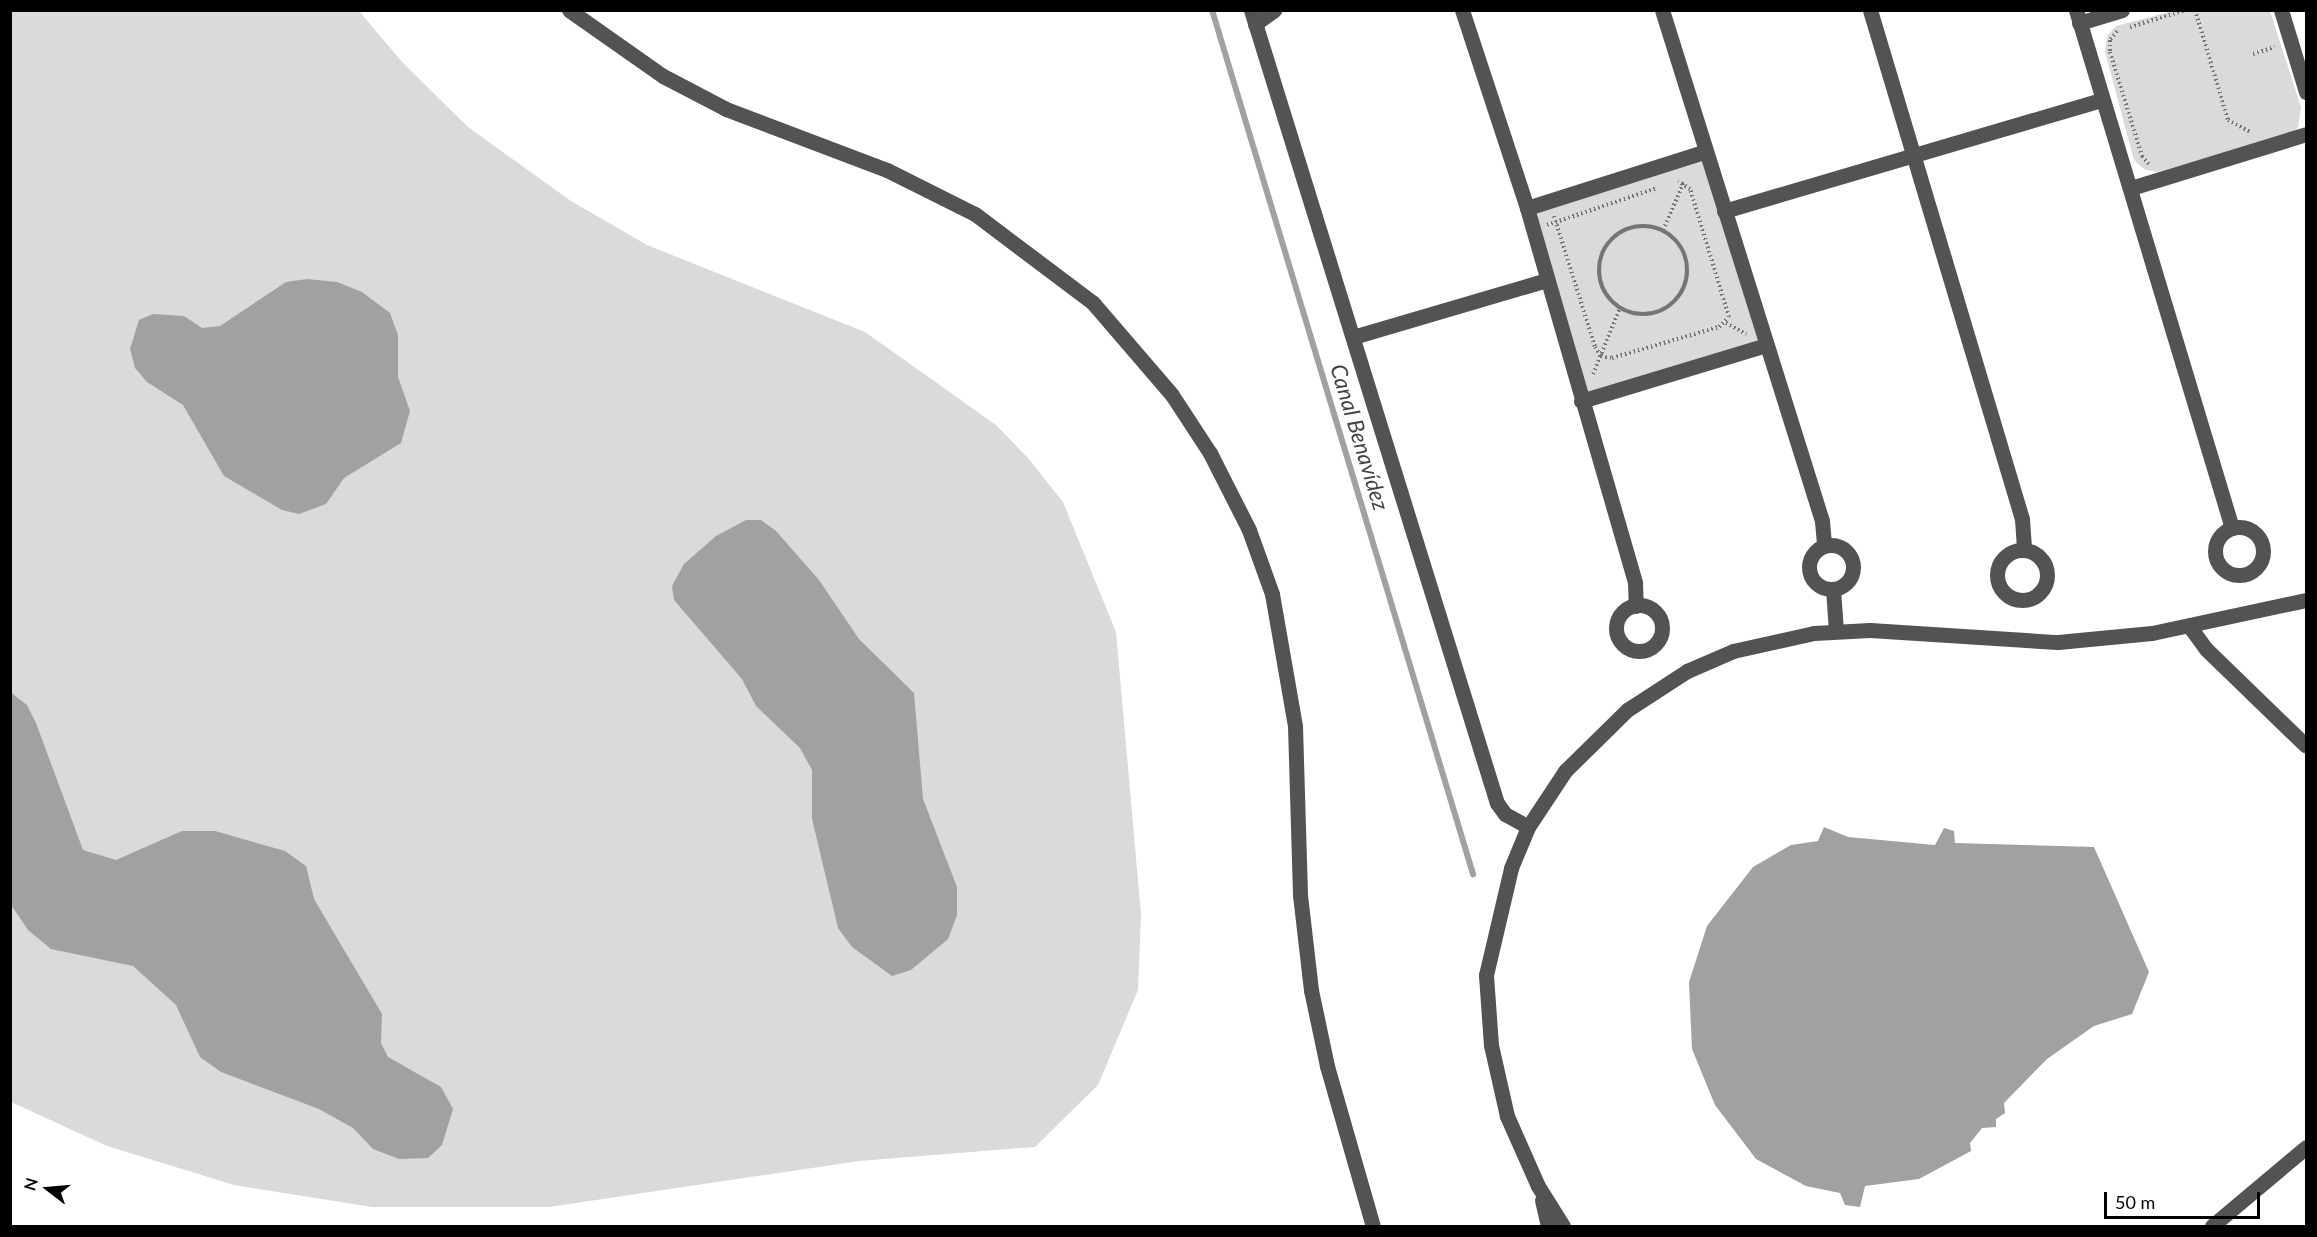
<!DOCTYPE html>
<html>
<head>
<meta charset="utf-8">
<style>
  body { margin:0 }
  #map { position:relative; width:2317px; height:1237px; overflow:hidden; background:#fff; font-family:Lato,sans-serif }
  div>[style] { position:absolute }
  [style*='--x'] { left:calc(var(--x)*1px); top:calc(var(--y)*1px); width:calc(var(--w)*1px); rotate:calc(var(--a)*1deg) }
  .green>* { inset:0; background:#dadada; transform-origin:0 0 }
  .water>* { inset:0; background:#a1a1a1 }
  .stream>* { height:6px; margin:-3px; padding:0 3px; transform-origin:3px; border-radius:3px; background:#a1a1a1 }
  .path>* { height:4px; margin-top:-2px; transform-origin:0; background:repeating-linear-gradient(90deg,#757575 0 1.5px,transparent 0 4.5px) }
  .path>.ring { margin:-2px; padding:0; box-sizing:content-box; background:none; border:4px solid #757575; border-radius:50% }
  .minor>* { height:15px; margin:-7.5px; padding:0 7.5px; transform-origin:7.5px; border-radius:7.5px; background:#535353 }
  .minor>.ring { margin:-7.5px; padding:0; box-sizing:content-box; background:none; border:15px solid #535353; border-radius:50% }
  span { translate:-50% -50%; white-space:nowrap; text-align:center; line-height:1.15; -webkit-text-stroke:4.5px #fff; paint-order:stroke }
  .water-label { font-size:22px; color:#424242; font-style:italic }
  .frame { position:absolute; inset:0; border:12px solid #000; pointer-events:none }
  .north { position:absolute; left:18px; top:1159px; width:60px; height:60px; -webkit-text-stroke:4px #fff; paint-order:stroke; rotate:286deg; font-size:16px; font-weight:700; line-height:24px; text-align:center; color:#000 }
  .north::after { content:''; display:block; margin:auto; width:21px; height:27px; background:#000; clip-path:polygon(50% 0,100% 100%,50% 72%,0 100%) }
  .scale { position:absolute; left:2104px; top:1192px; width:156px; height:27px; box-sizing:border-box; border:3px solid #000; border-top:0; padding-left:8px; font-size:18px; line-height:21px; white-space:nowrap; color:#000; -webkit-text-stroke:4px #fff; paint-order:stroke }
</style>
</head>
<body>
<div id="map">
  <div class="green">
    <i style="clip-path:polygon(11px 11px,359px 11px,403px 63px,468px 127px,571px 201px,647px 245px,865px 332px,996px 425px,1028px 458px,1063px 502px,1116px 632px,1141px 914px,1138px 990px,1098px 1085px,1035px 1147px,859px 1161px,549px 1207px,372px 1207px,234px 1185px,107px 1146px,11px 1102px)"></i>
    <i style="clip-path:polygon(2173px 11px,2270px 11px,2301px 107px,2298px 128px,2290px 134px,2158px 172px,2145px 170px,2134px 160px,2105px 52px,2107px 36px,2116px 26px)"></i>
    <i style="left:1704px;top:152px;width:203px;height:186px;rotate:72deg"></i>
  </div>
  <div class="water">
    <i style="clip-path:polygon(307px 279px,337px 282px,362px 292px,390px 313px,398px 335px,398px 377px,410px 411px,401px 443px,344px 478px,326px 504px,299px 514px,282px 510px,224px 476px,183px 405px,147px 382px,135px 368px,130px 349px,139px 320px,153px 314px,184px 316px,202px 328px,220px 326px,286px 282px)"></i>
    <i style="clip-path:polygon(746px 520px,761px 520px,776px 531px,819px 580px,859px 639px,914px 693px,923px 799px,957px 887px,957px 915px,948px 939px,911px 970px,892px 976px,852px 947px,838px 928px,812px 819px,812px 770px,800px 748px,756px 706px,742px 679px,674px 600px,672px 586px,684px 564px,716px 536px)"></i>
    <i style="clip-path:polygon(10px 692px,27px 705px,36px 723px,83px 850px,116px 860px,182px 831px,215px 831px,285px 851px,306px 866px,314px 899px,382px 1014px,381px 1043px,388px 1057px,441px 1087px,453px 1109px,442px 1145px,428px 1158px,399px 1159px,373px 1149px,353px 1128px,319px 1109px,221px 1072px,200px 1057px,176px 1005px,133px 966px,51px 949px,28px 930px,11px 905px)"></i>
    <i style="clip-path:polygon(1824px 827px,1848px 837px,1935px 845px,1944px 828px,1954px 831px,1955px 843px,2094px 847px,2149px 972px,2132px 1014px,2094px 1026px,2047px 1059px,2004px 1103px,2005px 1113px,1996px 1119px,1996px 1127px,1982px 1128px,1970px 1143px,1971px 1151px,1919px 1179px,1865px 1186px,1860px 1207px,1845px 1205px,1840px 1193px,1806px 1186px,1756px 1159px,1715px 1105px,1692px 1049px,1689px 982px,1707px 926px,1753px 867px,1791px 845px,1818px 841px)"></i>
  </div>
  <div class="stream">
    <i style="--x:1212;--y:10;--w:903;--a:73.19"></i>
  </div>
  <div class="path">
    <i style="--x:2195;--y:10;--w:115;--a:73.3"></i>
    <i style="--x:2228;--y:120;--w:26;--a:28"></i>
    <i style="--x:2130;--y:27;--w:59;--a:-16.9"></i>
    <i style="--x:2117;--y:31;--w:11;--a:128"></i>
    <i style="--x:2110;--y:40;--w:12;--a:90"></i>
    <i style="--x:2110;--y:52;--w:109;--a:72.9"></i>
    <i style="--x:2142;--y:156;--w:13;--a:51"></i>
    <i style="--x:2253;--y:54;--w:23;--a:-18"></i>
    <i style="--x:1554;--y:216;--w:137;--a:72.6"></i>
    <i style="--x:1595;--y:347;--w:11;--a:56"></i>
    <i style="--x:1601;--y:356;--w:11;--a:10"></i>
    <i style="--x:1612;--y:358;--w:111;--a:-16.2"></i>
    <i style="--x:1719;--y:327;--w:14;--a:-45"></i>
    <i style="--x:1729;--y:317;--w:134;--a:-106.9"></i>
    <i style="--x:1690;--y:189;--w:14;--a:-146"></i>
    <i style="--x:1547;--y:225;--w:116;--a:-18.6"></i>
    <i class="ring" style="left:1599px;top:226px;width:84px;height:84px"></i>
    <i style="--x:1663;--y:230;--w:52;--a:-66.4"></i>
    <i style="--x:1726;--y:323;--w:23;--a:29"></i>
    <i style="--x:1593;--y:374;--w:71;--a:-67.8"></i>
  </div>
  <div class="minor">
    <i style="--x:569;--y:10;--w:115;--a:35.1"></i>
    <i style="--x:663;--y:76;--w:71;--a:27.6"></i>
    <i style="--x:726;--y:109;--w:172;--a:20.8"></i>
    <i style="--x:887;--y:170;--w:98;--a:26.6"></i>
    <i style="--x:975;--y:214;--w:148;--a:37"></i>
    <i style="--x:1093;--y:303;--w:121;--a:49.3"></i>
    <i style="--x:1172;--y:395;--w:69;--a:56.8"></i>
    <i style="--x:1210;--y:453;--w:86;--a:63.1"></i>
    <i style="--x:1249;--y:530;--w:68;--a:70.2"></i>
    <i style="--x:1272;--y:594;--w:134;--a:80.1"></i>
    <i style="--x:1295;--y:726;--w:169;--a:88.3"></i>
    <i style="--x:1300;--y:895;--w:96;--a:83.4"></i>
    <i style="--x:1311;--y:990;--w:78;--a:78.1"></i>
    <i style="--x:1327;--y:1066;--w:166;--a:74"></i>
    <i style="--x:1251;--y:10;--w:830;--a:72.77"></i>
    <i style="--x:1497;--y:803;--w:14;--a:54"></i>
    <i style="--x:1505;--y:814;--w:26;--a:29"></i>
    <i style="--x:1462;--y:10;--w:208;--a:71.8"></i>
    <i style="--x:1527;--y:208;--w:390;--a:73.9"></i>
    <i style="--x:1635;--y:583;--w:23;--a:88"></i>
    <i style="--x:1662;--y:10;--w:535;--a:72.61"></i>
    <i style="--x:1822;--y:521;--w:25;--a:85"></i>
    <i style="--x:1870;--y:10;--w:531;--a:73.37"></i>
    <i style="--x:2022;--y:519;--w:31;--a:86"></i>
    <i style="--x:2076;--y:10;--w:541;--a:73.24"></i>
    <i style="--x:2281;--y:10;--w:86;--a:73"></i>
    <i style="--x:2079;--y:23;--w:45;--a:-16.8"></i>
    <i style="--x:1255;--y:24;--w:24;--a:-36"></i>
    <i style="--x:2131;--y:188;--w:183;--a:-17.1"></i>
    <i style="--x:1527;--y:208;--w:186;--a:-17.6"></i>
    <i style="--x:1724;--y:211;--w:394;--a:-16.4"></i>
    <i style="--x:1353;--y:337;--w:202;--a:-16.4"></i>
    <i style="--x:1581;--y:401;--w:194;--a:-16.8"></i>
    <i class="ring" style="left:2215px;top:527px;width:33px;height:33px"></i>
    <i class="ring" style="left:1809px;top:545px;width:29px;height:29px"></i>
    <i class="ring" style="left:1997px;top:550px;width:35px;height:35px"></i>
    <i style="--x:1833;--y:589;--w:42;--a:85.9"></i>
    <i class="ring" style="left:1616px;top:605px;width:31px;height:31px"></i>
    <i style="--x:2190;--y:627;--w:27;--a:54"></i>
    <i style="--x:2206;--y:649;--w:139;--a:44.1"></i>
    <i style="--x:1542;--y:1200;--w:27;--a:77"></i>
    <i style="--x:1563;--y:1226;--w:47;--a:-122"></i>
    <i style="--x:1538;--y:1186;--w:77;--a:-113.9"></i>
    <i style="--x:1507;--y:1116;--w:73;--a:-102.7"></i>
    <i style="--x:1491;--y:1045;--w:70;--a:-94.1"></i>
    <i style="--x:1486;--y:975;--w:110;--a:-76.8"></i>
    <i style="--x:1511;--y:868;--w:44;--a:-67.5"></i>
    <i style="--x:1528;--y:827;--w:67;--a:-56.5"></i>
    <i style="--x:1565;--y:771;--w:87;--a:-44.5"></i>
    <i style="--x:1627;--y:710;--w:72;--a:-33"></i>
    <i style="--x:1687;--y:671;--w:50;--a:-23.5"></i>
    <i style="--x:1733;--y:651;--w:83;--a:-12.5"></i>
    <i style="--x:1814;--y:633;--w:56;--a:-3.1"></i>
    <i style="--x:1870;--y:630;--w:188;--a:3.7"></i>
    <i style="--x:2058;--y:642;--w:94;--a:-5.5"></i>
    <i style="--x:2152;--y:633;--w:157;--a:-12.1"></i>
    <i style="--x:2212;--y:1226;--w:123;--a:-40"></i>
  </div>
  <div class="water-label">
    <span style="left:1360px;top:437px;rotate:73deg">Canal Benavídez</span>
  </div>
  <div class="frame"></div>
  <div class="north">N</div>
  <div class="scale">50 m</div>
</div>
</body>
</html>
